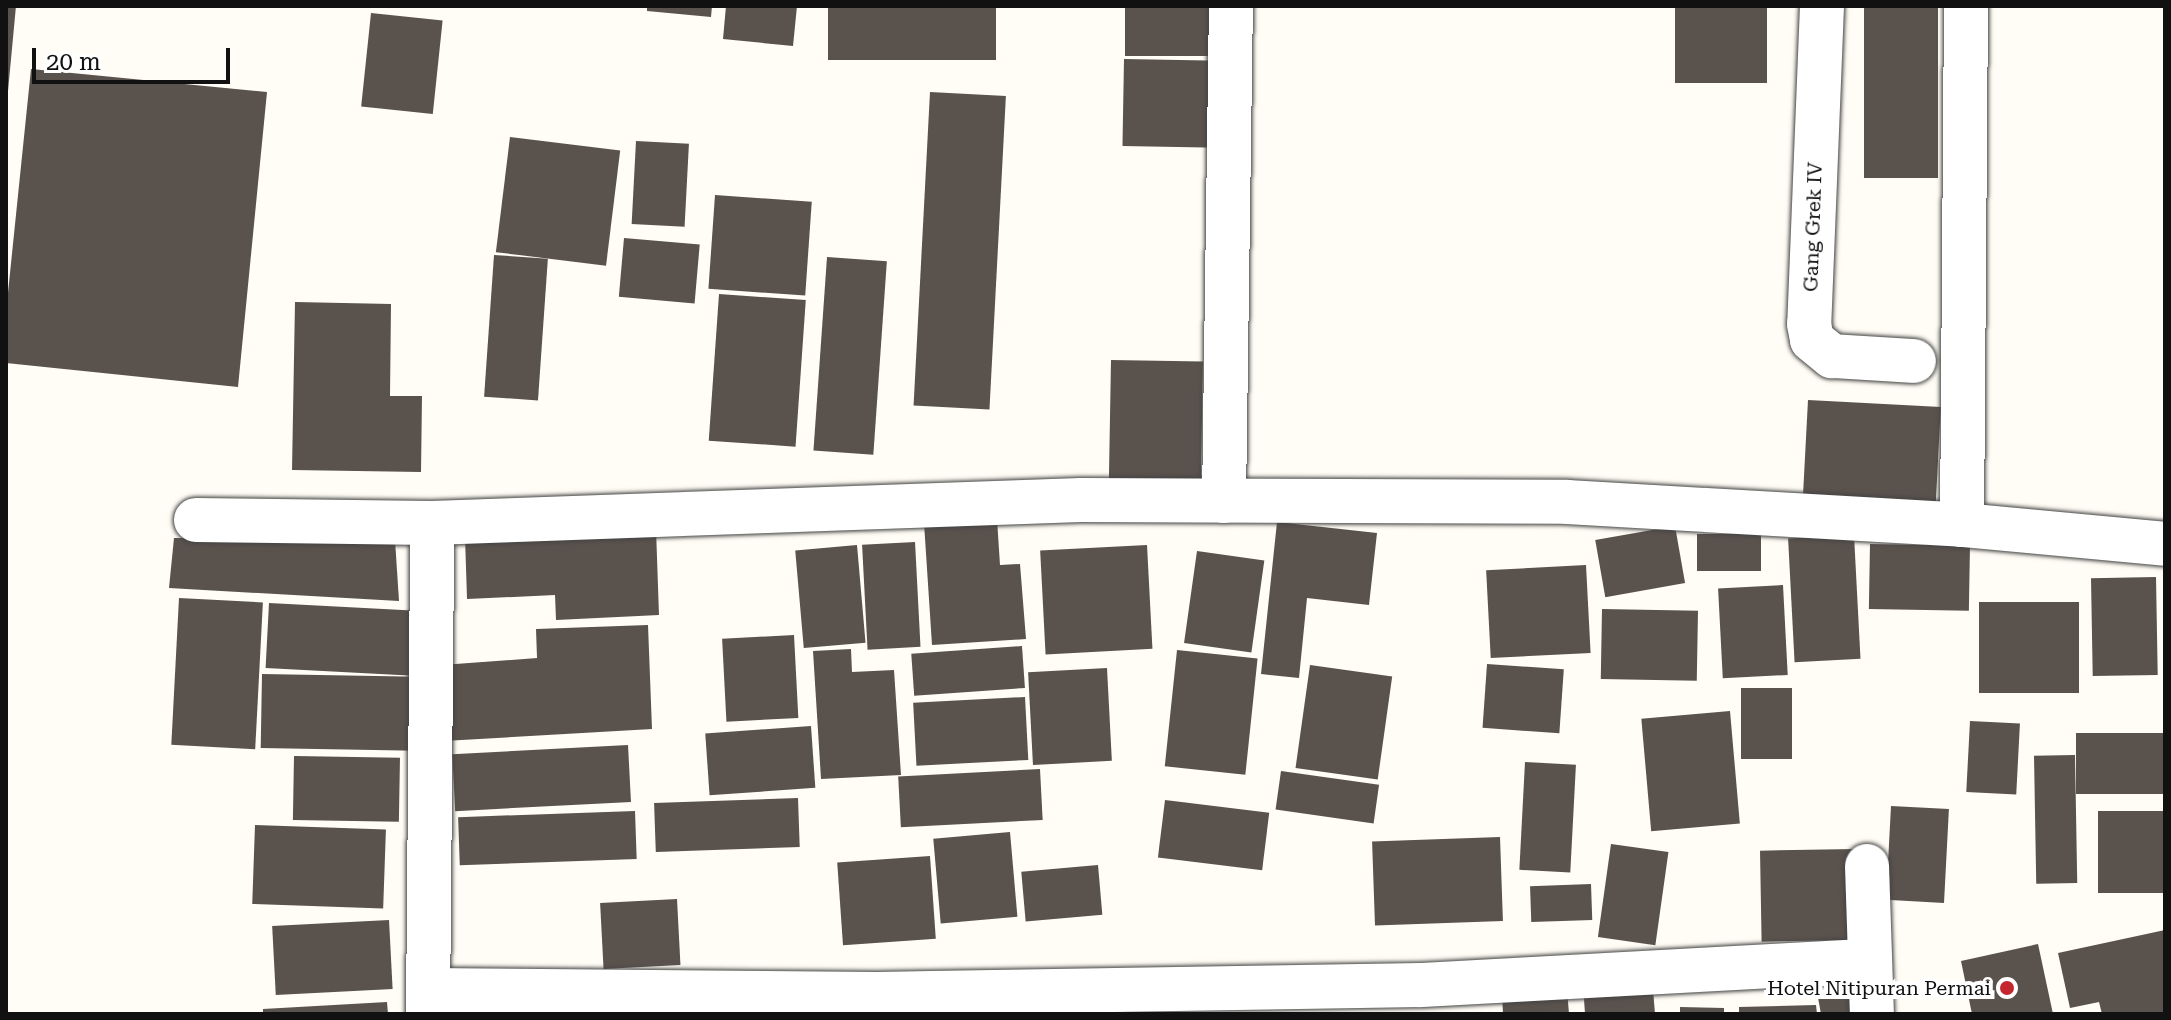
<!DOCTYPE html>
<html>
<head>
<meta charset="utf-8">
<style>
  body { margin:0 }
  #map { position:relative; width:2171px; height:1020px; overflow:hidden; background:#fffdf5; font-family:"Roboto Serif",serif }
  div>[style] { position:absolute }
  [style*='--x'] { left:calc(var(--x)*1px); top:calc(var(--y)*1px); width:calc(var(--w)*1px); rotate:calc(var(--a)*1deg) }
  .building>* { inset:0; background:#5a524d; transform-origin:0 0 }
  .roads { filter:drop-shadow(0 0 2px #444) drop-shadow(0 0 2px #444) }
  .street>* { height:44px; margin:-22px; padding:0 22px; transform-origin:22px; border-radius:22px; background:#fff }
  .dots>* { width:22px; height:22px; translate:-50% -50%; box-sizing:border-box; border:4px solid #fff; border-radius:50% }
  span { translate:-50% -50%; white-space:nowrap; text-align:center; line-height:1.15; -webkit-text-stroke:8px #fff; paint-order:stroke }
  .street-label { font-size:20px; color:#111 }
  .poi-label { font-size:20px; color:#111 }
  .right { translate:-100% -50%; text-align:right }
  .frame { position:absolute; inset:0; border:8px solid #111; pointer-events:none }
  .scale { position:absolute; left:32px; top:48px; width:198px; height:36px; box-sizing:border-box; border:4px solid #111; border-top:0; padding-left:10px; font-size:24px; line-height:28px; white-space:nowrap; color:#111; -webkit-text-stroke:6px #fff; paint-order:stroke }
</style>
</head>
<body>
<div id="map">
  <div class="building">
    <i style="clip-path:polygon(6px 6px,16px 6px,8px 91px,6px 90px)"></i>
    <i style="clip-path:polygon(647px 6px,712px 6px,711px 17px,647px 11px)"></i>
    <i style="clip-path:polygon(726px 6px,797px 6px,793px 46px,723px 39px)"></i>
    <i style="left:828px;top:6px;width:168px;height:54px"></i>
    <i style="left:1125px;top:6px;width:96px;height:50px"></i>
    <i style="left:1675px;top:6px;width:92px;height:77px"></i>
    <i style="left:1864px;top:6px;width:74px;height:172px"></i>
    <i style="left:371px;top:13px;width:72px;height:94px;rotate:6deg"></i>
    <i style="left:1124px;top:59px;width:97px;height:87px;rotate:1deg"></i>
    <i style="clip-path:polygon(31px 69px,267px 92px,238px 387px,6px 363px,6px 312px)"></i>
    <i style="left:930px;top:92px;width:76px;height:314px;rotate:3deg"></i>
    <i style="left:510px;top:137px;width:111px;height:116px;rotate:7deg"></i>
    <i style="left:636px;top:141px;width:53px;height:83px;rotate:3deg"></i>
    <i style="left:715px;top:195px;width:97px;height:94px;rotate:4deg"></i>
    <i style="left:624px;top:238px;width:76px;height:59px;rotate:5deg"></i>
    <i style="left:494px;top:255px;width:54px;height:142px;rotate:4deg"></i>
    <i style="left:827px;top:257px;width:60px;height:194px;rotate:4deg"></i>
    <i style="left:719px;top:294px;width:87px;height:147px;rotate:4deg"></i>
    <i style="clip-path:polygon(295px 302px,391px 304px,390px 396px,422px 396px,421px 472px,292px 470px)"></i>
    <i style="left:1111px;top:360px;width:92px;height:124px;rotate:1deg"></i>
    <i style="left:1808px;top:400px;width:133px;height:95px;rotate:3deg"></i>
    <i style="clip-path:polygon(997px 519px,1000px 565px,1020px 564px,1026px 639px,932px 645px,924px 523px)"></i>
    <i style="clip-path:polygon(1277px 522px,1377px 533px,1369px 605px,1307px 598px,1299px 678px,1261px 674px)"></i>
    <i style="left:1675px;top:526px;width:58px;height:81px;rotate:80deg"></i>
    <i style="clip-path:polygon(656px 529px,659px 615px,556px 620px,555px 595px,467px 599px,465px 537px)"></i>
    <i style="left:1697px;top:534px;width:64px;height:37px"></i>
    <i style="left:1854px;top:535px;width:124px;height:66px;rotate:87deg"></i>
    <i style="clip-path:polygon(174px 538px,395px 540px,399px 601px,169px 588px)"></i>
    <i style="left:915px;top:542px;width:105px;height:53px;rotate:87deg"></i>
    <i style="left:1870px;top:544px;width:100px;height:65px;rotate:1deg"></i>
    <i style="left:857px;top:545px;width:98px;height:62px;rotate:85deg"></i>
    <i style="left:1147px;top:545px;width:104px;height:107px;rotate:87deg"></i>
    <i style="left:1197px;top:551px;width:68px;height:93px;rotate:8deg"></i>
    <i style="left:1586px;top:565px;width:88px;height:100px;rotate:87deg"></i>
    <i style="left:2156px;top:577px;width:98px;height:65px;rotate:89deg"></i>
    <i style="left:1783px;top:585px;width:90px;height:65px;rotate:87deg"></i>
    <i style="left:179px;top:598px;width:84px;height:147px;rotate:3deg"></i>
    <i style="left:2079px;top:602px;width:91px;height:100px;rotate:90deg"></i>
    <i style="left:269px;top:603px;width:148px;height:65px;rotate:3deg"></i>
    <i style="left:1602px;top:609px;width:96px;height:70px;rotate:1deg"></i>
    <i style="clip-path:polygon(648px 625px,652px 729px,444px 741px,442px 665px,537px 658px,536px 629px)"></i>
    <i style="left:794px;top:635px;width:83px;height:72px;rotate:87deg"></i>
    <i style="left:1022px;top:646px;width:42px;height:111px;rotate:86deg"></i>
    <i style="clip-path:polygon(851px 649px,852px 672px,894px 670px,901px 775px,821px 779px,813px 651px)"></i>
    <i style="left:1177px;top:650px;width:81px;height:117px;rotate:6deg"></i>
    <i style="left:1487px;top:664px;width:77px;height:64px;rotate:4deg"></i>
    <i style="left:1310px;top:665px;width:83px;height:104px;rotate:8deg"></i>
    <i style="left:1107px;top:668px;width:93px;height:79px;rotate:87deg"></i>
    <i style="left:262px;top:674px;width:156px;height:74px;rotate:1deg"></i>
    <i style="left:1741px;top:688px;width:51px;height:71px"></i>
    <i style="left:1025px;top:697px;width:63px;height:112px;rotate:87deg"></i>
    <i style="left:1730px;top:711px;width:113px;height:89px;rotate:85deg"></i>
    <i style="left:1970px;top:721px;width:50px;height:71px;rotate:3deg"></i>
    <i style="left:811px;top:726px;width:62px;height:106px;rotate:86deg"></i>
    <i style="left:2165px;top:733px;width:61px;height:89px;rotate:90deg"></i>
    <i style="left:628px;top:745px;width:57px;height:176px;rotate:87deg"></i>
    <i style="left:2075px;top:755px;width:128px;height:41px;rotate:89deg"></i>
    <i style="left:294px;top:756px;width:106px;height:64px;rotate:1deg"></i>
    <i style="left:1525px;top:762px;width:51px;height:108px;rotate:3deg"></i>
    <i style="left:1040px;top:769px;width:51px;height:142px;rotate:87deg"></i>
    <i style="left:1281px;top:771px;width:99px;height:39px;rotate:8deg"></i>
    <i style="left:798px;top:798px;width:49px;height:144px;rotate:88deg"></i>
    <i style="left:1165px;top:800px;width:105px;height:58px;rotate:7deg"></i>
    <i style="left:1891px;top:806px;width:58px;height:94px;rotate:3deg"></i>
    <i style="left:635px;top:811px;width:48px;height:177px;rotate:88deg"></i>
    <i style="left:2165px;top:811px;width:82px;height:67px;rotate:90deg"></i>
    <i style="left:255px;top:825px;width:131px;height:79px;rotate:2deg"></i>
    <i style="left:1010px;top:832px;width:85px;height:77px;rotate:85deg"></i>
    <i style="left:1500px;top:837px;width:84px;height:128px;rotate:88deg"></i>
    <i style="left:1611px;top:844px;width:58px;height:94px;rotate:8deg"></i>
    <i style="left:1855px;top:849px;width:91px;height:95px;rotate:89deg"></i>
    <i style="left:930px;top:856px;width:83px;height:93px;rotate:86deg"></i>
    <i style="left:1098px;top:865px;width:50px;height:77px;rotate:85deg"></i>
    <i style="left:1591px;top:884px;width:36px;height:61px;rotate:88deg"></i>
    <i style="left:677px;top:899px;width:66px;height:77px;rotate:87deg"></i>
    <i style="left:389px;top:920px;width:69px;height:117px;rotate:87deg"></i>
    <i style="clip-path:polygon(2165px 930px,2165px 1014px,2102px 1014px,2099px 1002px,2070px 1008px,2058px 953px)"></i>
    <i style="clip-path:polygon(2038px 944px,2053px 1014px,1972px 1014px,1961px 961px)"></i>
    <i style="clip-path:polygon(1652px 977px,1655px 1014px,1585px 1014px,1583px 984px)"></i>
    <i style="clip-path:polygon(1858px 983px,1864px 1014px,1821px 1014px,1817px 992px)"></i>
    <i style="clip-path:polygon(1567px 990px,1569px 1014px,1503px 1014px,1502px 994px)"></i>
    <i style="clip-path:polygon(387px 1002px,388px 1014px,263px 1014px,263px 1009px)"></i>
    <i style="clip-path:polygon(1816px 1005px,1817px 1014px,1739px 1014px,1739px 1007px)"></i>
    <i style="clip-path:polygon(1680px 1007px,1724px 1008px,1724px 1014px,1680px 1014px)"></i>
  </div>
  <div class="roads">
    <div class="street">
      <i style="--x:1822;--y:6;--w:318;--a:92.3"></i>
      <i style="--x:1809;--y:324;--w:16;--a:79"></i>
      <i style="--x:1812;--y:340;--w:26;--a:39"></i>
      <i style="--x:1832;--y:356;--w:82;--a:3.5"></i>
      <i style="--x:1224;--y:501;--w:495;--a:-89.2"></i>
      <i style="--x:196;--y:520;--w:236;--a:0.7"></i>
      <i style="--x:432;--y:523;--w:649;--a:-2.03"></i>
      <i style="--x:1081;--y:500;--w:486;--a:0.2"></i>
      <i style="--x:1567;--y:502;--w:396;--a:3.3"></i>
      <i style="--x:1962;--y:525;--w:204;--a:5.3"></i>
      <i style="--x:1962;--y:525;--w:519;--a:-89.56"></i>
      <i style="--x:1867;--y:866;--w:148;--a:88.1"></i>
      <i style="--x:429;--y:990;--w:448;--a:0.5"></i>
      <i style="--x:877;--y:994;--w:544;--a:-0.95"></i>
      <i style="--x:1421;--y:985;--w:449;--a:-3.1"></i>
      <i style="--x:428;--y:1014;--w:491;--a:-89.5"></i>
    </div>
  </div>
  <div class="dots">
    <i style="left:2007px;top:988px;background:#c4262e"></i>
  </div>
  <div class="street-label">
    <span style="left:1813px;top:227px;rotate:-88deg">Gang Grek IV</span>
  </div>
  <div class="poi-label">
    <span class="right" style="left:1991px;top:988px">Hotel Nitipuran Permai</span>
  </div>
  <div class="frame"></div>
  <div class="scale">20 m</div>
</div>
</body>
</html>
